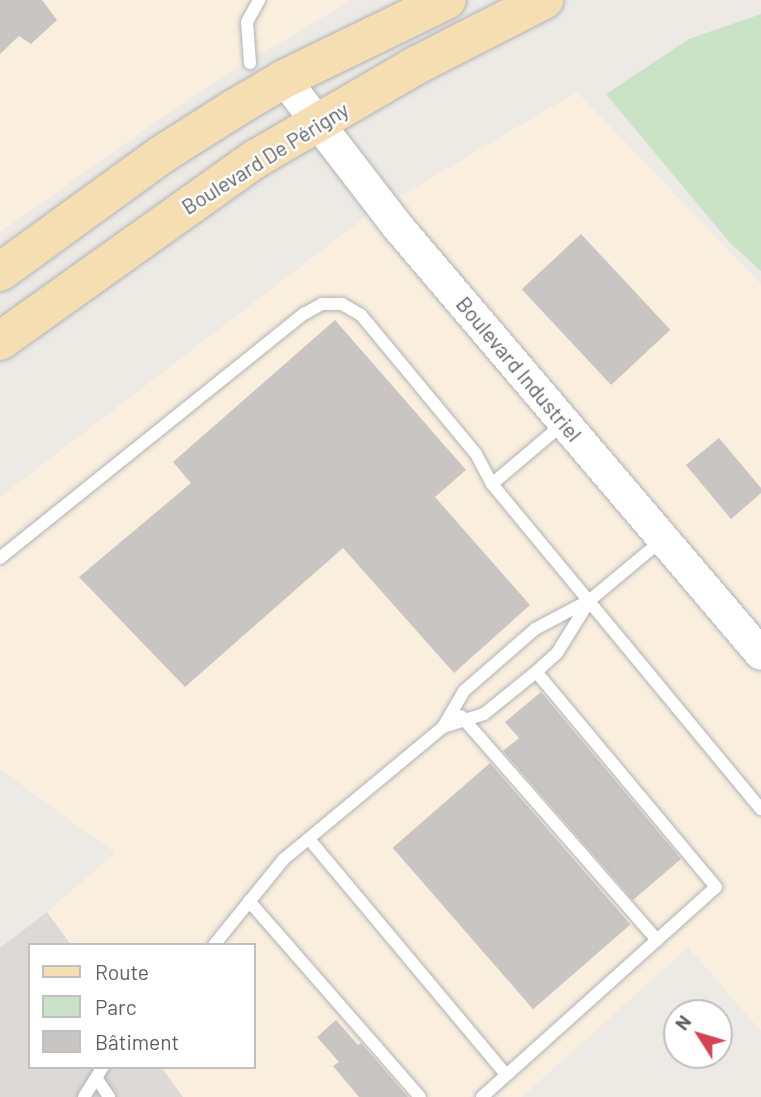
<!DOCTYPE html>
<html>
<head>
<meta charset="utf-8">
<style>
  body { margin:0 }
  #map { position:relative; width:761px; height:1097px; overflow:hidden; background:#edeae5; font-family:Barlow,sans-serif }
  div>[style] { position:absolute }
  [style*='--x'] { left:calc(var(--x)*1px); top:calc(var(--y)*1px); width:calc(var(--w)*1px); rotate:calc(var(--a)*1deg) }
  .commercial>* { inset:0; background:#faeede }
  .industrial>* { inset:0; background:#dcd9d7 }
  .green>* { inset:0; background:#cae2c5 }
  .building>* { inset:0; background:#c9c5c2; transform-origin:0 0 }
  .roads { filter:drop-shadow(0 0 2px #b0b3b6) drop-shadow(0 0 2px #b0b3b6) }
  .service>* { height:12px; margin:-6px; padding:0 6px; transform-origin:6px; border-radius:6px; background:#fff }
  .tertiary>* { height:32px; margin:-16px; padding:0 16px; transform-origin:16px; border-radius:16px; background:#fff }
  .primary>* { height:38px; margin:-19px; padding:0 19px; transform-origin:19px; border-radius:19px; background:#f5deb2 }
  span { translate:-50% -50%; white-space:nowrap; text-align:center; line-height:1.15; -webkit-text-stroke:5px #fff; paint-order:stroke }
  .street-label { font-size:21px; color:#5d6164 }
  .legend { position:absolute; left:28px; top:943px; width:228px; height:126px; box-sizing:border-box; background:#fff; border:2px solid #bec0c1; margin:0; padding:9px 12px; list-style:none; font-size:21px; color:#5d6164 }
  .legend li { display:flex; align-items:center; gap:14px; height:35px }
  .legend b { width:35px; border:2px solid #bec0c1 }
  .north { position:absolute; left:663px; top:999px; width:70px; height:70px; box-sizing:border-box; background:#fff; border:2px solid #bec0c1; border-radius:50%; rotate:307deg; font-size:19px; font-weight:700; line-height:28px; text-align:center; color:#5d6164 }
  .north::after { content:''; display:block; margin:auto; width:24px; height:32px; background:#d44453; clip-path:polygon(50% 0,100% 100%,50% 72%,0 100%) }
</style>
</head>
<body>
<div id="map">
  <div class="commercial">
    <i style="clip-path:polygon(0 0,351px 0,201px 90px,0 232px)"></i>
    <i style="clip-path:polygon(577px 92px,761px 284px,761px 1031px,688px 947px,522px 1097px,183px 1097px,161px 1067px,254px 1067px,254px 945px,71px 945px,47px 912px,115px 853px,0 769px,0 497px,368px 215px)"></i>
  </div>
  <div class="industrial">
    <i style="clip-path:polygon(47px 912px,71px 945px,30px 945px,30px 1067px,161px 1067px,183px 1097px,0 1097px,0 948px)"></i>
  </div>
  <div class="green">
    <i style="clip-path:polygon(761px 14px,761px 271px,731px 244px,606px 94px,689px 39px)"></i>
  </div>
  <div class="building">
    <i style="clip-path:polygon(0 0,42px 0,57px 20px,31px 44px,19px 36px,0 54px)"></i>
    <i style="left:581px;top:234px;width:131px;height:81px;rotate:47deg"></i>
    <i style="clip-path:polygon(335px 320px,466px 470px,435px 497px,530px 605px,454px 673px,343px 548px,185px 687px,79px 577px,191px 483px,173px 462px)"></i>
    <i style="clip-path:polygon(719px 438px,761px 488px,761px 493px,731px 519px,686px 465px)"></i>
    <i style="clip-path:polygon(541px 692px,681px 859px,633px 900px,503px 751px,519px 738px,505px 722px)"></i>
    <i style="left:490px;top:763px;width:214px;height:129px;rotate:49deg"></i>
    <i style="clip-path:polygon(336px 1020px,358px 1045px,361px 1043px,408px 1097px,359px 1097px,333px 1066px,339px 1062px,317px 1037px)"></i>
  </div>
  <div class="roads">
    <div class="service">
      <i style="--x:250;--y:63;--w:41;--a:-94.2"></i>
      <i style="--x:247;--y:22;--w:25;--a:-61"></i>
      <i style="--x:492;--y:484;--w:94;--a:-40.3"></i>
      <i style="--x:0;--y:558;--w:390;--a:-38.8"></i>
      <i style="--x:304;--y:314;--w:21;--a:-29"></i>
      <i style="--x:322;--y:304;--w:20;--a:0"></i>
      <i style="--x:342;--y:304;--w:22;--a:30"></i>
      <i style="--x:361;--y:315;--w:180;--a:50.4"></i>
      <i style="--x:476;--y:454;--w:34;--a:62"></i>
      <i style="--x:492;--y:484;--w:422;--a:50.4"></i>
      <i style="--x:590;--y:600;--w:62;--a:121.9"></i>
      <i style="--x:557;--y:653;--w:28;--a:138"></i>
      <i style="--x:536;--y:672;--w:67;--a:141.1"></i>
      <i style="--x:484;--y:714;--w:43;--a:162.4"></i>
      <i style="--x:443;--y:727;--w:42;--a:-59.7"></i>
      <i style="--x:464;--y:691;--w:94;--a:-41.1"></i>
      <i style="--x:535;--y:629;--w:62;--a:-27.8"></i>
      <i style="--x:590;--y:600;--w:94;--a:-39.8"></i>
      <i style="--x:461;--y:716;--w:298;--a:48.8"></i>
      <i style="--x:309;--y:839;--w:307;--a:50.1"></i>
      <i style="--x:249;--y:901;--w:260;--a:48.9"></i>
      <i style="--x:214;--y:945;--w:111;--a:-50.9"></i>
      <i style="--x:284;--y:859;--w:207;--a:-39.7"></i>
      <i style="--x:97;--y:1079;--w:22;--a:56"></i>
      <i style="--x:84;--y:1097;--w:36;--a:-58"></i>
      <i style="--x:482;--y:1097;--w:314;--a:-41.9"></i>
      <i style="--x:716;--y:887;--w:280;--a:-129.9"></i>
    </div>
    <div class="tertiary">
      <i style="--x:284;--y:79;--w:187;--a:52.4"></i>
      <i style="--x:398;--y:227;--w:560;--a:49.63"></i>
    </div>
    <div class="primary">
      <i style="--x:0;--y:272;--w:199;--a:-36"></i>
      <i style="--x:161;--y:155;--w:88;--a:-32.4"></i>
      <i style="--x:235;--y:108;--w:57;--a:-30.6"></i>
      <i style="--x:284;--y:79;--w:181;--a:-25.9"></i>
      <i style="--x:0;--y:341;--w:315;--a:-35.5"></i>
      <i style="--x:257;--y:158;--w:185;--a:-30.2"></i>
      <i style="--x:417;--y:65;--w:143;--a:-27.1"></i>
    </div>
  </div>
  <div class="street-label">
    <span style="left:265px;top:158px;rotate:-32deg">Boulevard De Périgny</span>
    <span style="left:519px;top:369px;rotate:50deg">Boulevard Industriel</span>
  </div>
  <ul class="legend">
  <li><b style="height:9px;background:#f5deb2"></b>Route</li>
  <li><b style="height:19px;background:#cae2c5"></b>Parc</li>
  <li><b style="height:19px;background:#c9c5c2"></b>Bâtiment</li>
  </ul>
  <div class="north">N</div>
</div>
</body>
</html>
